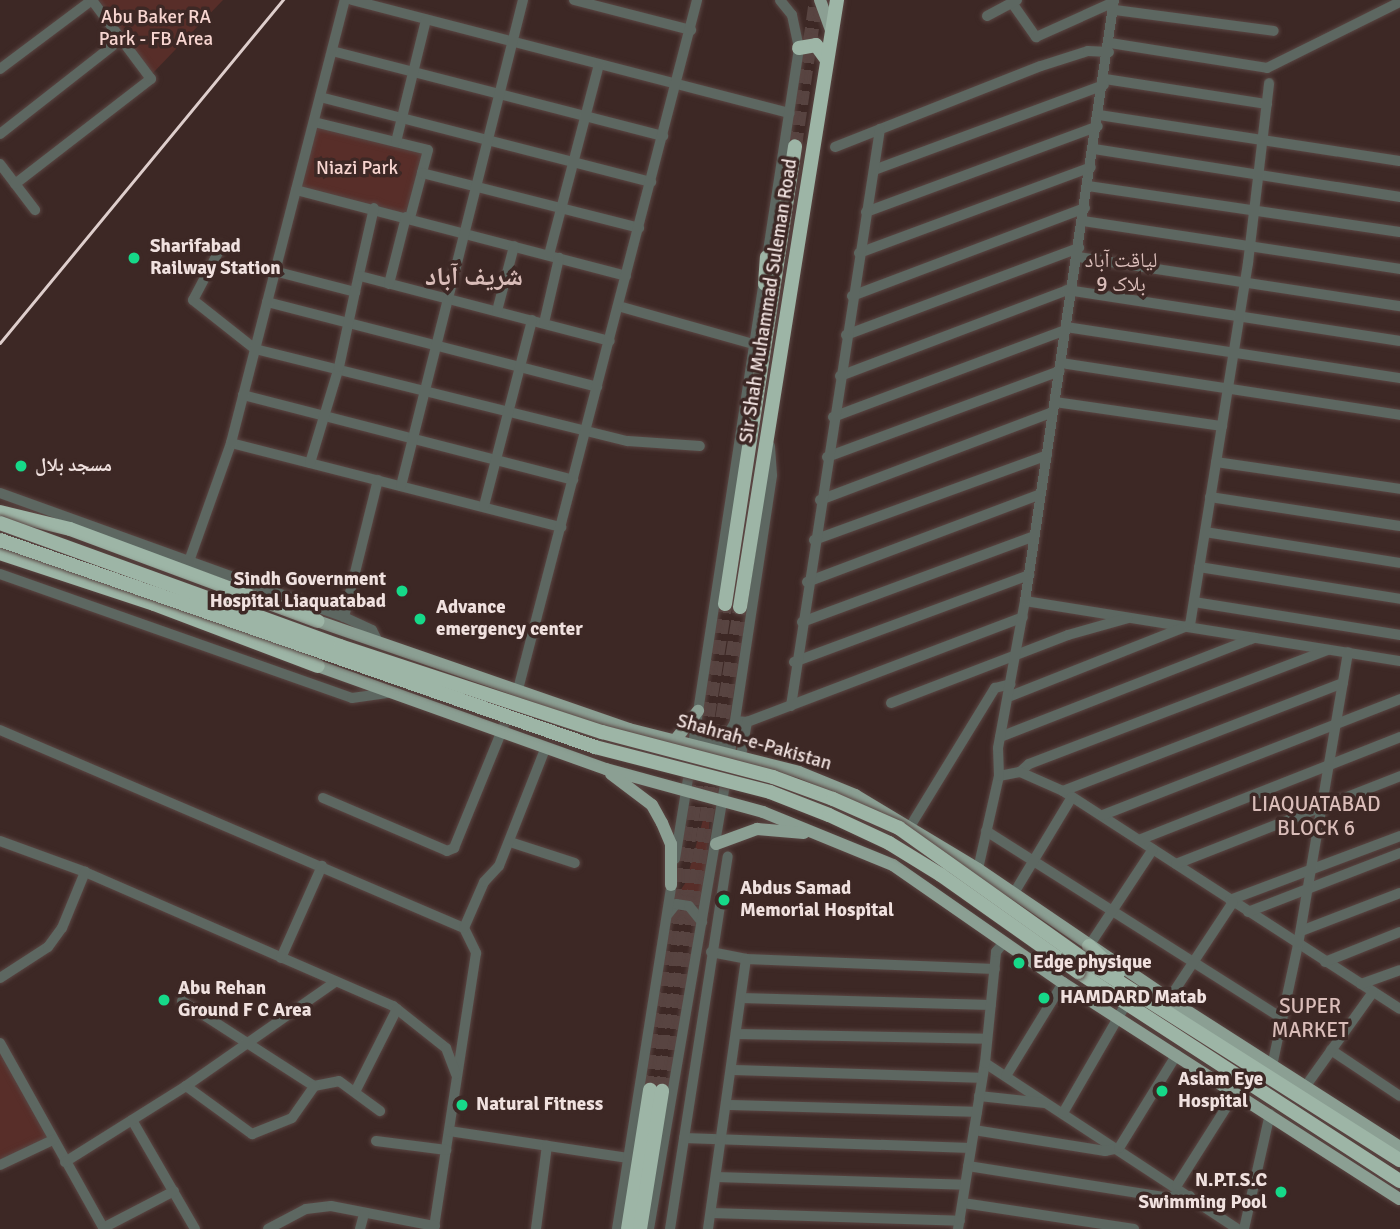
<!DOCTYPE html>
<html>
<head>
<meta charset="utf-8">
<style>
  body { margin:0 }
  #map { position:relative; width:1400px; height:1229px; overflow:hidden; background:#3d2825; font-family:Signika,"Noto Naskh Arabic",sans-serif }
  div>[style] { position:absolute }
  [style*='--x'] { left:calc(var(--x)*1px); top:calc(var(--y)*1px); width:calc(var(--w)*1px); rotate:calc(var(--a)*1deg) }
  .green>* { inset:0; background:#582e29; transform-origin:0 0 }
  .highway-tunnel>* { height:14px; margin-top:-7px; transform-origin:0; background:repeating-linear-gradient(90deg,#584441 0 14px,transparent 0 21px) }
  .roads { filter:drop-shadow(0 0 2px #5a4643) drop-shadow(0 0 2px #5a4643) }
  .minor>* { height:10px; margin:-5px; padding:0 5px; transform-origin:5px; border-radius:5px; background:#5d6761 }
  .major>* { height:12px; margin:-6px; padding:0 6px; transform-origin:6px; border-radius:6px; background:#8b9f93 }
  .highway>* { height:14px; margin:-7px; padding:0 7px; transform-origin:7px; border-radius:7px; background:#9db5a6 }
  .rail>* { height:2.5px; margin:-1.25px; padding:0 1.25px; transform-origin:1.25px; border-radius:1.25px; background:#dececc }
  .bridges { filter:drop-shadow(0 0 2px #5a4643) drop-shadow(0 0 2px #5a4643) }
  .highway-bridge>* { height:14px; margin:-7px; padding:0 7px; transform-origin:7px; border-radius:7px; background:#9db5a6 }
  .dots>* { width:19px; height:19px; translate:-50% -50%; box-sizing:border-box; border:4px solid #3d2825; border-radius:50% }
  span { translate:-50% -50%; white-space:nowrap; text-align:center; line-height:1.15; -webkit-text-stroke:7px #3d2825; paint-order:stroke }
  .park-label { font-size:19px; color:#f7d5d0 }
  .poi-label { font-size:19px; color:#f0e1df; font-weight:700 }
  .left { translate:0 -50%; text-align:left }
  .right { translate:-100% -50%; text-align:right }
  .street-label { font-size:19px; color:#f0e1df }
  .neighbourhood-label { font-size:21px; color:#dabdb9 }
  .district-label { font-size:26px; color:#dabdb9; font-weight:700 }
</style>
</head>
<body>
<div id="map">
  <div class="green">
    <i style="clip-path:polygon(99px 0,223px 0,152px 74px)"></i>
    <i style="left:314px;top:122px;width:117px;height:71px;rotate:14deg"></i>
    <i style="clip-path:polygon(710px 815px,703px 900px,677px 895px,686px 882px,704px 816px)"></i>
    <i style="clip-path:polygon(0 1044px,47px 1133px,47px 1143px,0 1163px)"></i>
  </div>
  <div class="highway-tunnel">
    <i style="--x:795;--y:146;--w:148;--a:-81.8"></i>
    <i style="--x:650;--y:1090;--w:492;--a:-81.2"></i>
    <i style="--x:662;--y:1091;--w:490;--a:-80.8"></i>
  </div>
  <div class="roads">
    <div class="minor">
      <i style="--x:352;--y:0;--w:452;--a:14.5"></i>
      <i style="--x:574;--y:0;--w:121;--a:14.4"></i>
      <i style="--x:1012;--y:3;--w:42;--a:54.8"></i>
      <i style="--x:1036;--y:37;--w:85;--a:-24.2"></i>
      <i style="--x:1115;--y:10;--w:160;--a:7.5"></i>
      <i style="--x:987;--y:16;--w:34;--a:-28"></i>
      <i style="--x:1110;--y:43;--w:159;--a:9"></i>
      <i style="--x:1267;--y:68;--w:146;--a:-26.4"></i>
      <i style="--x:332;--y:51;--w:342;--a:14.4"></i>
      <i style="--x:0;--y:69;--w:115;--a:-36.9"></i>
      <i style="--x:1105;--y:79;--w:164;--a:8.8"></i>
      <i style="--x:320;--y:97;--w:342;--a:14.4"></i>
      <i style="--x:1099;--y:115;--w:304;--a:8.7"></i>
      <i style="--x:314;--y:122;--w:117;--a:13.8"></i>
      <i style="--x:428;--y:150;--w:24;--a:105"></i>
      <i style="--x:0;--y:134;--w:154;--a:-38.1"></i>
      <i style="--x:396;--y:142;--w:126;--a:-76.2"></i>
      <i style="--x:835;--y:147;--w:221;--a:-21.5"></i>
      <i style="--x:1041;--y:66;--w:49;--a:-17.7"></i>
      <i style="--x:1088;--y:51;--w:21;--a:3"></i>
      <i style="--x:1094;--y:149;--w:310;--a:8.9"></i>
      <i style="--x:0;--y:164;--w:58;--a:52.7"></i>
      <i style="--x:874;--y:170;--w:245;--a:-20.3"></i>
      <i style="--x:15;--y:184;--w:172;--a:-37.7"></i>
      <i style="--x:151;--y:79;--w:99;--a:-126.8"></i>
      <i style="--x:1088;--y:186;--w:315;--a:8.4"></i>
      <i style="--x:296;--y:190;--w:341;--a:14.6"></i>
      <i style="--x:866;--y:212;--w:247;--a:-20.3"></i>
      <i style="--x:410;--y:218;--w:47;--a:-75.1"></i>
      <i style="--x:422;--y:173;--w:224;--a:14.2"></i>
      <i style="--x:1083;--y:221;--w:321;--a:8.6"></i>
      <i style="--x:221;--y:247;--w:60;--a:117.8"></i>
      <i style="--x:193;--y:300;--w:79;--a:38.3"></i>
      <i style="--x:255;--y:349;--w:384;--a:13.9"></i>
      <i style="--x:628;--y:441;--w:72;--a:4"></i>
      <i style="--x:859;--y:253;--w:247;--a:-20.3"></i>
      <i style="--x:549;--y:255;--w:196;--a:-75.3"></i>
      <i style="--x:1078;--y:257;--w:326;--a:8.7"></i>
      <i style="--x:766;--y:264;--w:219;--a:-81.3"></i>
      <i style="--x:799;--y:48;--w:34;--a:-102"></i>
      <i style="--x:792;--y:15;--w:19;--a:-129"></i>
      <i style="--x:274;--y:271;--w:84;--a:14.5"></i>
      <i style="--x:355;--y:292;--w:86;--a:-77.3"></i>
      <i style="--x:360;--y:276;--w:258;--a:14.6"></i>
      <i style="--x:389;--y:284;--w:69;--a:-75.8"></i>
      <i style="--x:852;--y:296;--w:249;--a:-20.7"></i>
      <i style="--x:267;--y:302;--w:341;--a:14.4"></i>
      <i style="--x:618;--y:306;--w:140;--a:15.7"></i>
      <i style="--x:497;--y:311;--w:67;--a:-75.3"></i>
      <i style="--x:544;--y:323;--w:67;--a:-77"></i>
      <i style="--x:1066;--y:327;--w:338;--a:8.7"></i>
      <i style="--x:846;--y:335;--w:249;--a:-20.5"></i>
      <i style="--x:1061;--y:363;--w:343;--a:8.7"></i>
      <i style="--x:840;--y:376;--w:243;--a:-20.7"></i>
      <i style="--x:1067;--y:290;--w:337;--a:8.7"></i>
      <i style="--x:243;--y:395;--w:341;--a:14.4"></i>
      <i style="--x:1055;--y:402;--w:169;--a:8.2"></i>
      <i style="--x:833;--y:417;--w:249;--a:-20.5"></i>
      <i style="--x:231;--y:443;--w:341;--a:14.3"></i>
      <i style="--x:827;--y:457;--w:248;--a:-20.3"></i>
      <i style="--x:1216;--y:462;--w:186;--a:8.3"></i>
      <i style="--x:310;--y:463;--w:100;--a:-73.2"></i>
      <i style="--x:339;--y:367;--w:77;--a:-78"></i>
      <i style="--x:401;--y:486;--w:501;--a:-75.91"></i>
      <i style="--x:0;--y:493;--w:366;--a:19.8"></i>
      <i style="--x:344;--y:617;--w:31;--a:25"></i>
      <i style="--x:372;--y:630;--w:13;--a:63"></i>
      <i style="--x:1210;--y:497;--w:192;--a:8.7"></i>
      <i style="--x:820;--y:500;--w:249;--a:-20.7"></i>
      <i style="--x:484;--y:506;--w:192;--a:-75.5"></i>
      <i style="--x:1205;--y:532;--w:197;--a:9"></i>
      <i style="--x:814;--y:540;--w:248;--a:-20"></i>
      <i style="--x:188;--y:564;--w:128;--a:-70.4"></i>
      <i style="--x:231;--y:443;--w:457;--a:-75.6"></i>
      <i style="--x:1199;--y:567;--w:204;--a:9"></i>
      <i style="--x:0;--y:574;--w:373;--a:19.4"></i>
      <i style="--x:352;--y:698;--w:37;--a:-8"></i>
      <i style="--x:807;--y:582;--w:250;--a:-20.6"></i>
      <i style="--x:1025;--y:601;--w:380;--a:9.1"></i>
      <i style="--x:1194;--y:602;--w:209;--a:9.1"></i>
      <i style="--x:344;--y:617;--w:141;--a:-76.1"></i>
      <i style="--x:802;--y:622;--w:248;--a:-20.3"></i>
      <i style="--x:794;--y:662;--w:251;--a:-20.3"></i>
      <i style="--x:516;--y:697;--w:720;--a:-75.44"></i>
      <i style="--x:1008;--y:697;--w:196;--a:-21.6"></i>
      <i style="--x:1190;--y:625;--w:367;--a:-80.9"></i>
      <i style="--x:1248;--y:263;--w:181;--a:-83.3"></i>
      <i style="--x:891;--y:703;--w:190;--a:-21"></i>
      <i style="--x:1068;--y:635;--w:62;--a:-15.8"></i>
      <i style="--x:791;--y:706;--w:584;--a:-81.23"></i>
      <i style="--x:698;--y:725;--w:19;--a:69"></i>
      <i style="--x:705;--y:743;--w:17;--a:3"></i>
      <i style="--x:722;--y:744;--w:27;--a:-59"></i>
      <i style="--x:736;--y:721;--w:11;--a:5"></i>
      <i style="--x:747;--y:722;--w:295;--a:-20.8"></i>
      <i style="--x:0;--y:730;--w:504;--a:23.11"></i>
      <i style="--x:464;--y:928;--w:28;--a:64"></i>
      <i style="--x:476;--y:953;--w:279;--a:98.7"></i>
      <i style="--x:1000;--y:737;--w:273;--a:-21.3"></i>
      <i style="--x:692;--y:751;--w:478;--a:-81.3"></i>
      <i style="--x:741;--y:756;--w:35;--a:-80"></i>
      <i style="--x:729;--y:760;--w:288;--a:-81.4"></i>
      <i style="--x:772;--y:475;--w:29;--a:-94"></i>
      <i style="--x:1020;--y:772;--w:12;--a:-42"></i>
      <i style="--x:1029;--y:764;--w:320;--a:-20.9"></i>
      <i style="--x:999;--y:776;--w:21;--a:-11"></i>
      <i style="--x:1020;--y:772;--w:47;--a:23.8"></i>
      <i style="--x:1063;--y:791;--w:401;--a:32.9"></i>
      <i style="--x:1063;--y:791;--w:300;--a:-21.1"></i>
      <i style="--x:323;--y:798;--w:135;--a:23.1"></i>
      <i style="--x:447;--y:851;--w:8;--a:-23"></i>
      <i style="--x:454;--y:848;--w:148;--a:-67.8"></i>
      <i style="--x:1103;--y:815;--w:319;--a:-21.3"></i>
      <i style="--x:911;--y:825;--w:161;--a:-58.5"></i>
      <i style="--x:995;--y:688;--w:16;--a:-14"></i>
      <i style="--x:986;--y:831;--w:350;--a:32.3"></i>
      <i style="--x:1139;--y:840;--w:281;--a:-21.5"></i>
      <i style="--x:0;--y:841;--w:90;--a:20"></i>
      <i style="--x:85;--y:872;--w:336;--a:23.5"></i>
      <i style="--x:393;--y:1006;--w:68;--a:38.4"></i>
      <i style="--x:446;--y:1048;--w:28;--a:69"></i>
      <i style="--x:510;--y:842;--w:68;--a:17.9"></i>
      <i style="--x:675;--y:859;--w:94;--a:-80.8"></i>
      <i style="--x:1176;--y:864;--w:241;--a:-21.4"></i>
      <i style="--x:978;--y:869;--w:95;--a:-77.3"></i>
      <i style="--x:999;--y:776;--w:28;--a:-92"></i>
      <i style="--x:998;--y:748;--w:149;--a:-79.6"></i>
      <i style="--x:1025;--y:601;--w:608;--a:-81.58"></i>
      <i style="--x:1014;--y:893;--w:112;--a:-58.9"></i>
      <i style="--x:1230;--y:900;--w:182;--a:-20.6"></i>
      <i style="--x:1248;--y:912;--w:163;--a:-21.2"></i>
      <i style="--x:668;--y:914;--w:13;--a:-51"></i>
      <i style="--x:676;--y:904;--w:13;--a:9"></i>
      <i style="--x:689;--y:906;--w:21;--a:51"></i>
      <i style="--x:464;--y:928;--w:50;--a:-66.5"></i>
      <i style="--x:484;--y:882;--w:22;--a:-47"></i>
      <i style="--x:499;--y:866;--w:126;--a:-68.5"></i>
      <i style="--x:1301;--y:931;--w:106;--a:-21"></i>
      <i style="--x:1089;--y:946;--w:116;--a:-56.6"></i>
      <i style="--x:711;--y:952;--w:36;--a:11"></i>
      <i style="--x:746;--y:959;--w:249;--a:2.3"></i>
      <i style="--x:281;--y:958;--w:101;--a:-66"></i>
      <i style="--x:1325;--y:962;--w:81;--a:-21.8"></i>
      <i style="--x:0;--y:978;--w:57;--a:-32.9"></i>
      <i style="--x:48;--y:947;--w:24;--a:-54"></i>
      <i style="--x:62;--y:928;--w:61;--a:-67.7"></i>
      <i style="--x:1361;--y:984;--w:41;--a:-19.7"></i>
      <i style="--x:741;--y:998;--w:250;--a:1.6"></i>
      <i style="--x:1169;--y:999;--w:116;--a:-56.6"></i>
      <i style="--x:182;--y:1001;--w:157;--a:32.8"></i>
      <i style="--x:314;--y:1086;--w:25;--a:-11"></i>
      <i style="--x:339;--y:1081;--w:51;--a:36.2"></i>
      <i style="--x:736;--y:1034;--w:251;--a:1.1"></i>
      <i style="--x:0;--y:1043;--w:213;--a:60.8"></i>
      <i style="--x:1331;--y:1050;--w:83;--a:33.7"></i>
      <i style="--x:985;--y:1063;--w:303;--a:33.3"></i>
      <i style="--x:1272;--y:1066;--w:124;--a:-77.9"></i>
      <i style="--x:1298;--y:945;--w:297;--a:-80.3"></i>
      <i style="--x:731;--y:1070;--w:251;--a:1.8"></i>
      <i style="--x:1006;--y:1076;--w:109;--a:-58.5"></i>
      <i style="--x:186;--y:1086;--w:82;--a:36"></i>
      <i style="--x:252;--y:1134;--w:43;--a:-21.8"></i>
      <i style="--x:292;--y:1118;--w:39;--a:-55"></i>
      <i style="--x:1305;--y:1087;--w:117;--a:-54.4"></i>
      <i style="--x:355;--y:1092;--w:93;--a:-63.2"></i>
      <i style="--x:979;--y:1096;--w:66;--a:6.1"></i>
      <i style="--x:727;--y:1105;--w:250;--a:1.6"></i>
      <i style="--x:1063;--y:1113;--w:126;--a:-60"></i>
      <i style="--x:132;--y:1120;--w:126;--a:60"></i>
      <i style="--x:974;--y:1130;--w:133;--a:9.1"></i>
      <i style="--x:1105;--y:1151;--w:14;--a:-12"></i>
      <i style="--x:1119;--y:1148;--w:110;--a:-58.3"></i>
      <i style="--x:449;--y:1131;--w:181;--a:8.6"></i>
      <i style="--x:684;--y:1138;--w:287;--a:2"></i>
      <i style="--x:376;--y:1141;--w:71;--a:7.3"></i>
      <i style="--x:65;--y:1162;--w:143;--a:-32.1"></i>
      <i style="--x:186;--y:1086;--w:182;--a:-34.9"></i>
      <i style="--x:0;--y:1165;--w:59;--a:-25.3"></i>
      <i style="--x:968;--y:1166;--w:198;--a:9"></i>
      <i style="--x:1164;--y:1197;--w:26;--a:-2"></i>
      <i style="--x:716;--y:1177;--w:249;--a:1.8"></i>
      <i style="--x:1177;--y:1185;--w:110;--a:-57.6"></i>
      <i style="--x:963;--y:1203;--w:173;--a:8.6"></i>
      <i style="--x:711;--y:1213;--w:249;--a:1.8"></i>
      <i style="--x:103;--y:1228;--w:80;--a:-27.5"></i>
      <i style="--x:268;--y:1229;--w:43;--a:-27.8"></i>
      <i style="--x:306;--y:1209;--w:25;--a:-7"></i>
      <i style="--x:331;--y:1206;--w:106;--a:10.9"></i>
      <i style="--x:360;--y:1229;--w:16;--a:-75"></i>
      <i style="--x:536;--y:1229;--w:84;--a:-82.5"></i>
      <i style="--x:617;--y:1229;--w:353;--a:-81"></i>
      <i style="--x:649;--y:1229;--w:461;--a:-80.3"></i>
      <i style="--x:670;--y:1229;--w:377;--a:-81.2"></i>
      <i style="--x:708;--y:1229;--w:273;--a:-82"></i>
      <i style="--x:958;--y:1229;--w:168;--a:-80.8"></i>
      <i style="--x:985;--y:1063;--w:112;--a:-84.3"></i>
      <i style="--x:996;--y:952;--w:13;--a:-51"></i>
      <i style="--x:1244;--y:1229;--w:118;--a:-77.3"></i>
    </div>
    <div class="major">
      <i style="--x:820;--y:0;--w:32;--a:70"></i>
      <i style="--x:317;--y:621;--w:330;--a:19.1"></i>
      <i style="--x:629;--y:729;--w:175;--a:14.2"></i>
      <i style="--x:799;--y:772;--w:61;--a:22.3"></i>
      <i style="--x:855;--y:795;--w:144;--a:31"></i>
      <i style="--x:978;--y:869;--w:242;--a:34.2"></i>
      <i style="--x:1178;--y:1005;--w:264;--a:32.6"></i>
      <i style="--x:318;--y:666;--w:306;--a:19.7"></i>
      <i style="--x:606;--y:769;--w:163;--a:15.3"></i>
      <i style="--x:763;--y:812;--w:140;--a:22.2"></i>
      <i style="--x:893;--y:865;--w:207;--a:34.8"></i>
      <i style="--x:1063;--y:983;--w:400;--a:32.7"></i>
      <i style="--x:676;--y:739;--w:36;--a:-52"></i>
      <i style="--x:611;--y:774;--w:51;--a:37.1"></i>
      <i style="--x:652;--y:805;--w:21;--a:61"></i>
      <i style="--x:662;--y:823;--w:23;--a:67"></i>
      <i style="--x:671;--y:844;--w:41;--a:90"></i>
      <i style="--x:716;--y:844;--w:44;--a:-20.1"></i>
      <i style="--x:757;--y:829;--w:47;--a:4.9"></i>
    </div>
    <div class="highway">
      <i style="--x:799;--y:48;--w:17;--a:-10"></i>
      <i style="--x:816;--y:45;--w:17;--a:54"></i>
      <i style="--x:765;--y:284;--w:27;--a:-86"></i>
      <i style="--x:0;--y:512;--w:72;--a:13.7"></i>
      <i style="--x:70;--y:529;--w:264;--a:20.4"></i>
      <i style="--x:0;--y:553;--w:162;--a:18.3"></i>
      <i style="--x:154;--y:604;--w:175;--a:20.7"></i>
      <i style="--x:725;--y:604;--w:463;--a:-81.3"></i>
      <i style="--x:740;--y:607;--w:615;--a:-80.92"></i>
      <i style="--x:1089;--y:946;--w:40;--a:44"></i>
      <i style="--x:1086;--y:961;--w:372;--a:32.4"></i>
      <i style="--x:1078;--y:972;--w:384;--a:33"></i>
      <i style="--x:628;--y:1229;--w:141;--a:-81"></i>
      <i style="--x:640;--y:1229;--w:140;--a:-80.9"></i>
    </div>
  </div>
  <div class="rail">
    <i style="--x:0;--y:343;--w:445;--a:-50.5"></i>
  </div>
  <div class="bridges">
    <div class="highway-bridge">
      <i style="--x:0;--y:523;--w:362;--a:19.9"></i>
      <i style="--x:340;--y:646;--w:276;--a:18.2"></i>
      <i style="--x:602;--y:732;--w:177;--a:14.7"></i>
      <i style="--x:773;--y:777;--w:64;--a:20.1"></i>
      <i style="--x:833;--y:799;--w:72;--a:23.7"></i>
      <i style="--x:899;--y:828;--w:229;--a:35.4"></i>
      <i style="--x:0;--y:540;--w:630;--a:19.18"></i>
      <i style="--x:595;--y:747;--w:181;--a:14.4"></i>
      <i style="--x:770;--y:792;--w:63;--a:21.3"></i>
      <i style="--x:829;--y:815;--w:66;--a:25"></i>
      <i style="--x:889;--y:843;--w:61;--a:31.6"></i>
      <i style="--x:941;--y:875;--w:168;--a:35.3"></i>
    </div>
  </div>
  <div class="dots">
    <i style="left:134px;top:258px;background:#16d989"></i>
    <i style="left:21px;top:466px;background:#16d989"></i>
    <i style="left:402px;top:591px;background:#16d989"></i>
    <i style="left:420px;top:619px;background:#16d989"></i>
    <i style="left:724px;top:900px;background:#16d989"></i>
    <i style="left:1019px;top:963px;background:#16d989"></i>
    <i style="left:1044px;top:998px;background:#16d989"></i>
    <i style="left:164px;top:1000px;background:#16d989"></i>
    <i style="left:1162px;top:1091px;background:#16d989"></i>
    <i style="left:462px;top:1105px;background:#16d989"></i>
    <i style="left:1281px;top:1192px;background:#16d989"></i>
  </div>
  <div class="park-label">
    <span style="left:156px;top:29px">Abu Baker RA<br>Park - FB Area</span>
    <span style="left:357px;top:169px">Niazi Park</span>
  </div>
  <div class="poi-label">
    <span class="left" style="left:150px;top:258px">Sharifabad<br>Railway Station</span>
    <span class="left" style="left:35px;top:466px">مسجد بلال</span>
    <span class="right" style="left:386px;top:591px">Sindh Government<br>Hospital Liaquatabad</span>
    <span class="left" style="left:436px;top:619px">Advance<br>emergency center</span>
    <span class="left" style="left:740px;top:900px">Abdus Samad<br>Memorial Hospital</span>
    <span class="left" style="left:1033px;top:963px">Edge physique</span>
    <span class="left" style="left:178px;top:1000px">Abu Rehan<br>Ground F C Area</span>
    <span class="left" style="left:1060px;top:998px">HAMDARD Matab</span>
    <span class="left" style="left:1178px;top:1091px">Aslam Eye<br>Hospital</span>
    <span class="left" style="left:476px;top:1105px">Natural Fitness</span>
    <span class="right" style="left:1267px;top:1192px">N.P.T.S.C<br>Swimming Pool</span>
  </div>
  <div class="street-label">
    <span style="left:769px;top:301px;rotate:-81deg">Sir Shah Muhammad Suleman Road</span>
    <span style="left:754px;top:743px;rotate:16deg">Shahrah-e-Pakistan</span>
  </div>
  <div class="neighbourhood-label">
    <span style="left:1121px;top:272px">لیاقت آباد<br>بلاک 9</span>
    <span style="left:1316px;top:816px">LIAQUATABAD<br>BLOCK 6</span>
    <span style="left:1310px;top:1018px">SUPER<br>MARKET</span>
  </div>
  <div class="district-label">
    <span style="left:474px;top:278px">شريف آباد</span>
  </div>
</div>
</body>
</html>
